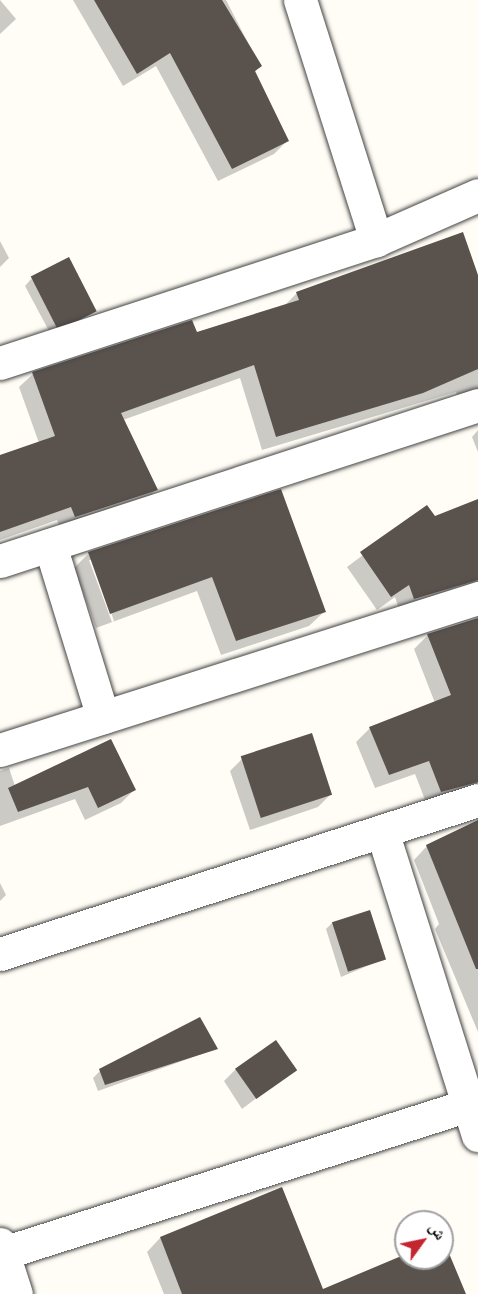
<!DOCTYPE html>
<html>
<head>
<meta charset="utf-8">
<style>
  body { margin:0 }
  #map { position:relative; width:478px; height:1294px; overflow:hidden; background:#fffdf5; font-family:"Times New Roman","Noto Naskh Arabic",serif }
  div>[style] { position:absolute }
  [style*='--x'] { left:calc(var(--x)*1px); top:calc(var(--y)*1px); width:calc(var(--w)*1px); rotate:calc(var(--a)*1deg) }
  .shadow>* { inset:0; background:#0003 }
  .building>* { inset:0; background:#5a524d; transform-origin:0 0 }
  .roads { filter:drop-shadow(0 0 2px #444) drop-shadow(0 0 2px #444) }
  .minor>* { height:33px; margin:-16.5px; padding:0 16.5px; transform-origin:16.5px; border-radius:16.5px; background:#fff }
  span { translate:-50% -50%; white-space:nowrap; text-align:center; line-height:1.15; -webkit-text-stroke:6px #fff; paint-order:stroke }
  .north { position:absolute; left:394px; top:1210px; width:60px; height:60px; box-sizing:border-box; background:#fff; border:2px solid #a0a0a0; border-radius:50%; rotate:57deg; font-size:16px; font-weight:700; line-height:24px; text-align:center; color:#111 }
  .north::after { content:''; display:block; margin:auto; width:21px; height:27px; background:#c4262e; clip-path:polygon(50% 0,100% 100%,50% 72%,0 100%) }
</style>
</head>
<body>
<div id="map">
  <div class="shadow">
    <i style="clip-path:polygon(0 0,16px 19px,0 34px)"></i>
    <i style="clip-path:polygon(73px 0,226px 0,260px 66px,254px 73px,287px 141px,274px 154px,218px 181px,156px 66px,123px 86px)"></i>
    <i style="clip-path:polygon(0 241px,9px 258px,0 267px)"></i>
    <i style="clip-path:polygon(31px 279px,95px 311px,49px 331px,25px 286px)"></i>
    <i style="clip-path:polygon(478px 280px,478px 407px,459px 400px,456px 392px,262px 450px,240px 378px,123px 420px,157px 489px,143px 503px,61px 530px,57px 520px,0 540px,0 457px,39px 443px,19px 387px,33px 374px,196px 334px,284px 306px,297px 293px)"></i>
    <i style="clip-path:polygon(478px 430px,478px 452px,472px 437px)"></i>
    <i style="clip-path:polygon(evenodd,280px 491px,324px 612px,309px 626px,221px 655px,197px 591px,96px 628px,74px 568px,89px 553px,280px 491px,89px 560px,92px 560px,114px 621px,112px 622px,89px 560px)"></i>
    <i style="clip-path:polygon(478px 501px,478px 602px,400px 612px,395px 597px,377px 610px,347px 567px,427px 507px,435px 518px)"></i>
    <i style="clip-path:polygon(478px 619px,478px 804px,427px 805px,415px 774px,375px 788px,356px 742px,370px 728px,435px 703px,414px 649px,428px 635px)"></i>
    <i style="clip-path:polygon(110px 741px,134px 790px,121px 803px,85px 820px,75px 799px,0 826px,0 771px,9px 768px,15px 786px)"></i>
    <i style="clip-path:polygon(242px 759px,331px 794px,318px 807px,250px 830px,230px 771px)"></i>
    <i style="clip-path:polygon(478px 821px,478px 1032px,435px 929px,439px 924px,414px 860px,427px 846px)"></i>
    <i style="clip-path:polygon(0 883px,6px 895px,0 901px)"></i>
    <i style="clip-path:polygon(333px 922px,384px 959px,341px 977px,326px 929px)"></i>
    <i style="clip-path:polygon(216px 1049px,98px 1091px,93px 1078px,100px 1071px)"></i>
    <i style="clip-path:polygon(236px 1069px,295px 1069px,242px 1109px,224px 1081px)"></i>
    <i style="clip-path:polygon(281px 1189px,322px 1291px,442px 1258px,442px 1241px,464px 1294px,164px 1294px,147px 1252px,160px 1238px)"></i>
  </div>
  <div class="building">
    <i style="clip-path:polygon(94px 0,222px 0,262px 66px,255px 71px,289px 141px,232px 169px,170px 53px,137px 74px)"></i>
    <i style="clip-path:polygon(463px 232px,478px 275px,478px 369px,423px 393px,276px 437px,254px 365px,121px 413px,158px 490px,75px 517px,71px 507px,0 532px,0 455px,55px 436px,32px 372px,192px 320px,197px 332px,299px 300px,296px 292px)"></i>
    <i style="left:69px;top:257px;width:61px;height:43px;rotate:63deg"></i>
    <i style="clip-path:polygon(281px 489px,326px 612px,236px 641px,212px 577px,110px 614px,88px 552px)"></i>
    <i style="clip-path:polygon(478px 499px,478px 580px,414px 599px,409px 585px,391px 597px,360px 552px,427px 505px,435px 516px)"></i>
    <i style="clip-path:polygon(478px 618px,478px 782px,441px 792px,429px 761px,389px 775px,369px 727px,451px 695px,427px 634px)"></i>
    <i style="left:312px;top:733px;width:65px;height:75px;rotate:72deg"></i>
    <i style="clip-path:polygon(111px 739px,136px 790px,98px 808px,88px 787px,18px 812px,8px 788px)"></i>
    <i style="clip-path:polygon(478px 820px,478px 969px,476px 969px,426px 845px)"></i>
    <i style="left:370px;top:910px;width:52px;height:40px;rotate:72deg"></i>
    <i style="clip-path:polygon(200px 1017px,218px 1049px,105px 1085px,99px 1069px)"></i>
    <i style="left:276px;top:1040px;width:37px;height:50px;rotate:55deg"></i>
    <i style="clip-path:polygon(282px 1187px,323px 1289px,406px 1254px,442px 1258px,443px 1239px,466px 1294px,182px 1294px,160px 1237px)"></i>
  </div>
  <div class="roads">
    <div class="minor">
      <i style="--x:300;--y:0;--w:252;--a:72.4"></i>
      <i style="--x:0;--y:363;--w:396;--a:-18.1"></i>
      <i style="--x:376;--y:240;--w:111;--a:-23.8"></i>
      <i style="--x:50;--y:545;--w:180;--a:72.9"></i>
      <i style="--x:0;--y:561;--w:503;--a:-18.07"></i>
      <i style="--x:0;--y:750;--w:502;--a:-17.64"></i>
      <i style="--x:382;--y:831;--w:319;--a:72.5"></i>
      <i style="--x:0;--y:954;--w:502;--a:-17.86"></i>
      <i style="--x:0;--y:1244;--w:52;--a:72.3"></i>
      <i style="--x:0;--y:1254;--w:502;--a:-17.64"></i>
    </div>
  </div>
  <div class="north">ش</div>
</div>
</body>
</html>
